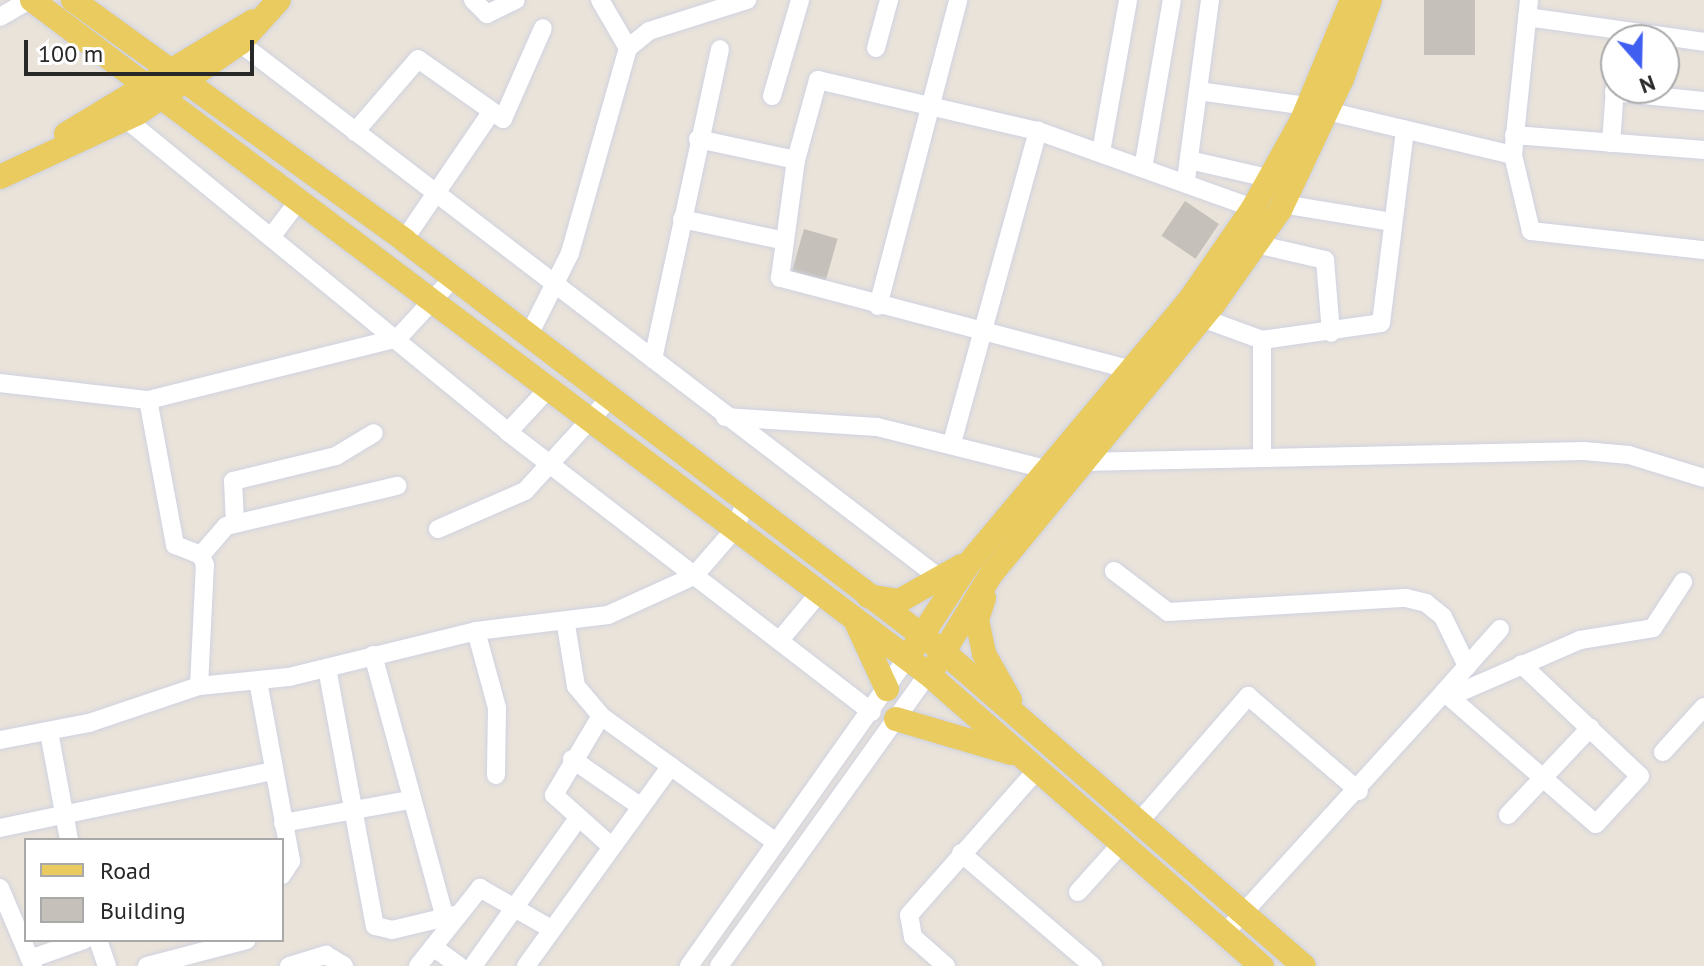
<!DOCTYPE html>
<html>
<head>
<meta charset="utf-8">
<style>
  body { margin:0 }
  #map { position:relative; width:1704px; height:966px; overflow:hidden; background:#eae3da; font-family:"PT Sans",sans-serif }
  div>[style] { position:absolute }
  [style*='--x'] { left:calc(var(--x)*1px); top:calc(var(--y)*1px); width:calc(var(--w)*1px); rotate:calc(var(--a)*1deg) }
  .building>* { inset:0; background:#c5c0b9; transform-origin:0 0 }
  .roads { filter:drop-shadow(0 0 2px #cfd2e0) drop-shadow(0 0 2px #cfd2e0) }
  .minor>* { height:18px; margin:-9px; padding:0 9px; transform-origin:9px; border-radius:9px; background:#fff }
  .major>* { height:24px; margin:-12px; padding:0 12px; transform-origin:12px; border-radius:12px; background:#e9cb5f }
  span { translate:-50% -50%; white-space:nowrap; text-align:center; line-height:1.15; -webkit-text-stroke:7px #fff; paint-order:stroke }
  .legend { position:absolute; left:24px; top:838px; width:260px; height:104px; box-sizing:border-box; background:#fff; border:2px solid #a9a9a9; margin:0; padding:10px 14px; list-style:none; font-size:24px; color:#282828 }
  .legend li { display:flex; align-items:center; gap:16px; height:40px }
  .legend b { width:40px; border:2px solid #a9a9a9 }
  .north { position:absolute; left:1600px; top:24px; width:80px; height:80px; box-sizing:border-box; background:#fff; border:2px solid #a9a9a9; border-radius:50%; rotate:160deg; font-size:22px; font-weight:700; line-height:32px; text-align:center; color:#282828 }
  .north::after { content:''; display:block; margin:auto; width:28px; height:36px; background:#405ef0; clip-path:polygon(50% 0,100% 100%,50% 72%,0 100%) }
  .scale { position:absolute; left:24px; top:40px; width:230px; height:36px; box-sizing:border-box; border:4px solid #282828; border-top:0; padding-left:10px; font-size:24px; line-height:28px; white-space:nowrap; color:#282828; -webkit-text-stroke:6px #fff; paint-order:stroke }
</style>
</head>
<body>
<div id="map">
  <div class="building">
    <i style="left:1424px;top:0;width:51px;height:55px"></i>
    <i style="left:1185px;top:201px;width:41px;height:42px;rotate:34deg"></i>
    <i style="left:804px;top:229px;width:35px;height:44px;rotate:16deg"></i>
  </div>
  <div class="roads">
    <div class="minor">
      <i style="--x:473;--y:0;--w:20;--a:45"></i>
      <i style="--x:487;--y:14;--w:32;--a:-26"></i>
      <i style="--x:600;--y:0;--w:56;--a:59.7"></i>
      <i style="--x:1529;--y:0;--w:156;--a:95.9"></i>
      <i style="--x:1513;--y:155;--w:78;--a:76.7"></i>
      <i style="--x:1531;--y:231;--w:174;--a:6.3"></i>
      <i style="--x:0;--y:17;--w:34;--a:-30"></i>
      <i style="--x:1527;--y:17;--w:179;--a:8"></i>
      <i style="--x:240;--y:43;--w:884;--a:37.41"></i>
      <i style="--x:876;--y:48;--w:50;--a:-74.8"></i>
      <i style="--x:1198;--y:91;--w:111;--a:7.8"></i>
      <i style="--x:1614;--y:92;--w:90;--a:5.7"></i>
      <i style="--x:772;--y:96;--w:100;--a:-73.7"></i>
      <i style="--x:1327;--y:111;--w:191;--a:13.3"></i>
      <i style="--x:126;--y:119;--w:494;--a:39.3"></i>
      <i style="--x:508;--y:432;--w:459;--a:37.6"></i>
      <i style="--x:355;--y:132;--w:96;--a:-49.2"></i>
      <i style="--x:418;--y:59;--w:104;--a:35.2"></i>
      <i style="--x:503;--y:119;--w:99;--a:-66.3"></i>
      <i style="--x:1514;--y:135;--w:191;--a:4.5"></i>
      <i style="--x:698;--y:139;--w:100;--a:12.1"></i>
      <i style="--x:1611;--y:143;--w:68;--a:-85.8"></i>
      <i style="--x:1101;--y:152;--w:154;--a:-79.9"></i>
      <i style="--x:1189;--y:160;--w:81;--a:12.8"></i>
      <i style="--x:1144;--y:163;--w:165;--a:-80.3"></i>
      <i style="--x:1186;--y:180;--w:182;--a:-82.4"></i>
      <i style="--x:1282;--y:204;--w:111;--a:9.3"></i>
      <i style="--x:682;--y:219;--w:101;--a:12"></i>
      <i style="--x:271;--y:237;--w:48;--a:-52.7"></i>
      <i style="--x:404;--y:240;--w:153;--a:-55.7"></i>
      <i style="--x:1256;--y:244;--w:71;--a:13.1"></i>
      <i style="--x:1325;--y:260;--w:73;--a:85.3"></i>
      <i style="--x:878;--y:306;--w:316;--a:-75.3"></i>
      <i style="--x:1202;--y:318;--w:64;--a:20.1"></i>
      <i style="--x:1262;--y:340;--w:120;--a:-8.1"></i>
      <i style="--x:1381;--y:323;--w:195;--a:-82.9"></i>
      <i style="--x:528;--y:337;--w:94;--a:-63.4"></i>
      <i style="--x:570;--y:253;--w:213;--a:-74.2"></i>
      <i style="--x:628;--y:48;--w:27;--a:-39"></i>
      <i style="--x:649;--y:31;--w:103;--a:-17.6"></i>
      <i style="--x:1262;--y:340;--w:118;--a:90"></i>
      <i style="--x:653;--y:359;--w:317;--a:-77.8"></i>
      <i style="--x:1128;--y:369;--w:360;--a:-165.3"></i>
      <i style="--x:780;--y:278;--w:119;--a:-82.3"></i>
      <i style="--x:796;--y:160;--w:83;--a:-74.6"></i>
      <i style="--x:818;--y:80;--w:226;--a:13.1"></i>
      <i style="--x:1038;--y:131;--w:228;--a:19.7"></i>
      <i style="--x:0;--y:383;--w:149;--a:6.6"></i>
      <i style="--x:725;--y:417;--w:152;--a:3.8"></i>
      <i style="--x:877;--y:427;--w:174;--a:14"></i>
      <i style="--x:508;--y:432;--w:62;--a:-47"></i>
      <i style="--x:952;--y:443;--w:324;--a:-74.6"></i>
      <i style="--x:1082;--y:462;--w:502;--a:-1.26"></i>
      <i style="--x:1584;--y:451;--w:45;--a:5.1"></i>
      <i style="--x:1629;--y:455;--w:78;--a:17"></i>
      <i style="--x:235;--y:523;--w:42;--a:-92.7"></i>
      <i style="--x:233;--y:481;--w:106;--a:-13.6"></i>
      <i style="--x:336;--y:456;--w:44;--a:-31.2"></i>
      <i style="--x:438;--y:529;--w:95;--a:-23.6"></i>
      <i style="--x:525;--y:491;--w:125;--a:-47.6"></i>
      <i style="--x:201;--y:555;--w:38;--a:-49"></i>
      <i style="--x:226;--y:526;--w:176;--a:-13.2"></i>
      <i style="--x:1114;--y:571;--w:68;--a:37.2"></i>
      <i style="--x:1168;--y:612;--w:238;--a:-3.4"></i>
      <i style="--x:1406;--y:598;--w:21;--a:14"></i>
      <i style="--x:1426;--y:603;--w:22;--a:39"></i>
      <i style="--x:1443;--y:617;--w:55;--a:63.9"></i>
      <i style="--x:566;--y:625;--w:62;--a:80.7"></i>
      <i style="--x:576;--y:686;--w:39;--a:50"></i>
      <i style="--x:1500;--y:629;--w:84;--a:131.6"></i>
      <i style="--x:1444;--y:692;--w:201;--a:41"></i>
      <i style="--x:1596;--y:824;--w:65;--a:-47.5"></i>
      <i style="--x:1640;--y:776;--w:163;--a:-136.7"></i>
      <i style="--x:476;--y:631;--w:80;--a:74.7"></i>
      <i style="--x:497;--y:708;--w:67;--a:90.9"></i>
      <i style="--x:780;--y:640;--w:62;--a:-50.2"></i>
      <i style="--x:373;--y:655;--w:273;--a:74.7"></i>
      <i style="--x:327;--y:668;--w:262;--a:79.5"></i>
      <i style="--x:375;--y:926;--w:17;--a:13"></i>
      <i style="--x:392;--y:930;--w:69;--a:-13.4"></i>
      <i style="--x:258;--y:681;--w:183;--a:79.6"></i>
      <i style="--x:291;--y:861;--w:17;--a:123"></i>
      <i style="--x:199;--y:686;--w:121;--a:-87.2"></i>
      <i style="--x:205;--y:565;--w:11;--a:-112"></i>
      <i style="--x:201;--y:555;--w:28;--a:-159"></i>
      <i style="--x:175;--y:545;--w:147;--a:-100.5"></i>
      <i style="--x:148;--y:400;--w:258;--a:-13.9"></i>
      <i style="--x:398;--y:338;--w:80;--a:-47.5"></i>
      <i style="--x:1449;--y:697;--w:143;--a:-23.5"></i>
      <i style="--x:1580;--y:640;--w:74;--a:-9.3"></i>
      <i style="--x:1653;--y:628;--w:55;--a:-56.9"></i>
      <i style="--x:49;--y:732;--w:110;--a:79.5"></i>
      <i style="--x:0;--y:740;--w:91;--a:-10.8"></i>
      <i style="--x:89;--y:723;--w:116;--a:-18.6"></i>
      <i style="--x:199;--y:686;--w:90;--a:-5.7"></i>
      <i style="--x:289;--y:677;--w:193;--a:-13.8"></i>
      <i style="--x:476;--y:631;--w:133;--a:-6.9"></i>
      <i style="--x:608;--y:615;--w:94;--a:-24.4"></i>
      <i style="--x:694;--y:576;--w:61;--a:-49"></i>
      <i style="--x:734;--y:530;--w:30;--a:-67"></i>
      <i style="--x:1663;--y:752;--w:61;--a:-47.7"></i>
      <i style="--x:572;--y:759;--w:84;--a:34.8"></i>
      <i style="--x:1508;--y:815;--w:120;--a:-46.7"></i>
      <i style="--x:1139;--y:822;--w:167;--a:-49.1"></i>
      <i style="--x:1248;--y:696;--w:146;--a:40.6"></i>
      <i style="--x:283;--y:823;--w:129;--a:-10.3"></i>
      <i style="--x:0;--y:828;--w:280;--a:-11.8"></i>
      <i style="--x:612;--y:847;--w:78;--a:-138.1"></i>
      <i style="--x:554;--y:795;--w:92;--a:-59.3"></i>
      <i style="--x:601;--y:716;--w:216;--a:35.8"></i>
      <i style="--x:961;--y:853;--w:174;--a:40.6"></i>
      <i style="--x:0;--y:888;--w:85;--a:67.1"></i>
      <i style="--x:1078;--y:892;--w:66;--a:-48.1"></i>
      <i style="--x:1225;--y:933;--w:326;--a:-47.7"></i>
      <i style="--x:98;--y:940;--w:28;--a:71"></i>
      <i style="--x:433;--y:947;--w:32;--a:36"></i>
      <i style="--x:30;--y:959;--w:57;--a:-19.4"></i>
      <i style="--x:147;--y:966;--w:103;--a:-14.6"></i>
      <i style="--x:289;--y:966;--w:39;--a:-17"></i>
      <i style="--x:326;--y:955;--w:21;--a:31"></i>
      <i style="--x:418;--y:966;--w:100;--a:-51.5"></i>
      <i style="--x:480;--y:888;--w:82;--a:30"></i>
      <i style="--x:473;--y:966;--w:181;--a:-54.6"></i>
      <i style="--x:526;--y:966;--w:247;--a:-54.1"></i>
      <i style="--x:689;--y:966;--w:377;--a:-54.7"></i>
      <i style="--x:719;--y:966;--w:359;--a:-54.4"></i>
      <i style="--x:946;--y:966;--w:44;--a:-138.7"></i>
      <i style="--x:913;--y:937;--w:22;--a:-100"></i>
      <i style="--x:909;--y:915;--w:193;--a:-48.6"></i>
    </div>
    <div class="major">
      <i style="--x:32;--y:0;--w:1121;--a:36.95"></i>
      <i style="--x:928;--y:674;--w:444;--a:41.2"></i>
      <i style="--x:73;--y:0;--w:409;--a:35.9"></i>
      <i style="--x:404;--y:240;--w:681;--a:37.36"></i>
      <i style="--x:945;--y:653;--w:476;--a:41.1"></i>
      <i style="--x:66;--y:134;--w:218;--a:-31.1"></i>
      <i style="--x:0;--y:177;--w:152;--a:-24.9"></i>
      <i style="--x:138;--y:113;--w:124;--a:-34.5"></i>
      <i style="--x:240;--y:43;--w:58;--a:-47.8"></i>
      <i style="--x:868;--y:596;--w:31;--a:9"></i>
      <i style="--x:899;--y:601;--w:71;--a:-29.4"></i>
      <i style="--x:984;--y:598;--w:23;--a:108"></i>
      <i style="--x:977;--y:620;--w:35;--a:78"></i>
      <i style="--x:984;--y:654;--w:53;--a:60.5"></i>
      <i style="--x:856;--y:622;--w:74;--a:65.2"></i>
      <i style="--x:913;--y:649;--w:103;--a:-56.9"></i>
      <i style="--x:969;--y:563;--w:341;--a:-50"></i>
      <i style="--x:1188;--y:302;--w:114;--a:-55.3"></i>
      <i style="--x:1253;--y:208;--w:101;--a:-60.9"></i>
      <i style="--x:1302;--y:120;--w:130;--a:-67.4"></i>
      <i style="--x:935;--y:666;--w:109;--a:-58.5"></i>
      <i style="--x:992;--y:573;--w:347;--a:-50.5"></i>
      <i style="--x:1213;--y:305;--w:116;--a:-54.8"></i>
      <i style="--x:1280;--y:210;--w:145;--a:-64.7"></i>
      <i style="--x:1342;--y:79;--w:84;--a:-70.5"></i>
      <i style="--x:896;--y:719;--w:120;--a:16.5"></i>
    </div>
  </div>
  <ul class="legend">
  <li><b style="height:10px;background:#e9cb5f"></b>Road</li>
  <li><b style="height:22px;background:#c5c0b9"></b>Building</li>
  </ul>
  <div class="north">N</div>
  <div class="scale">100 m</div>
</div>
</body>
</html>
